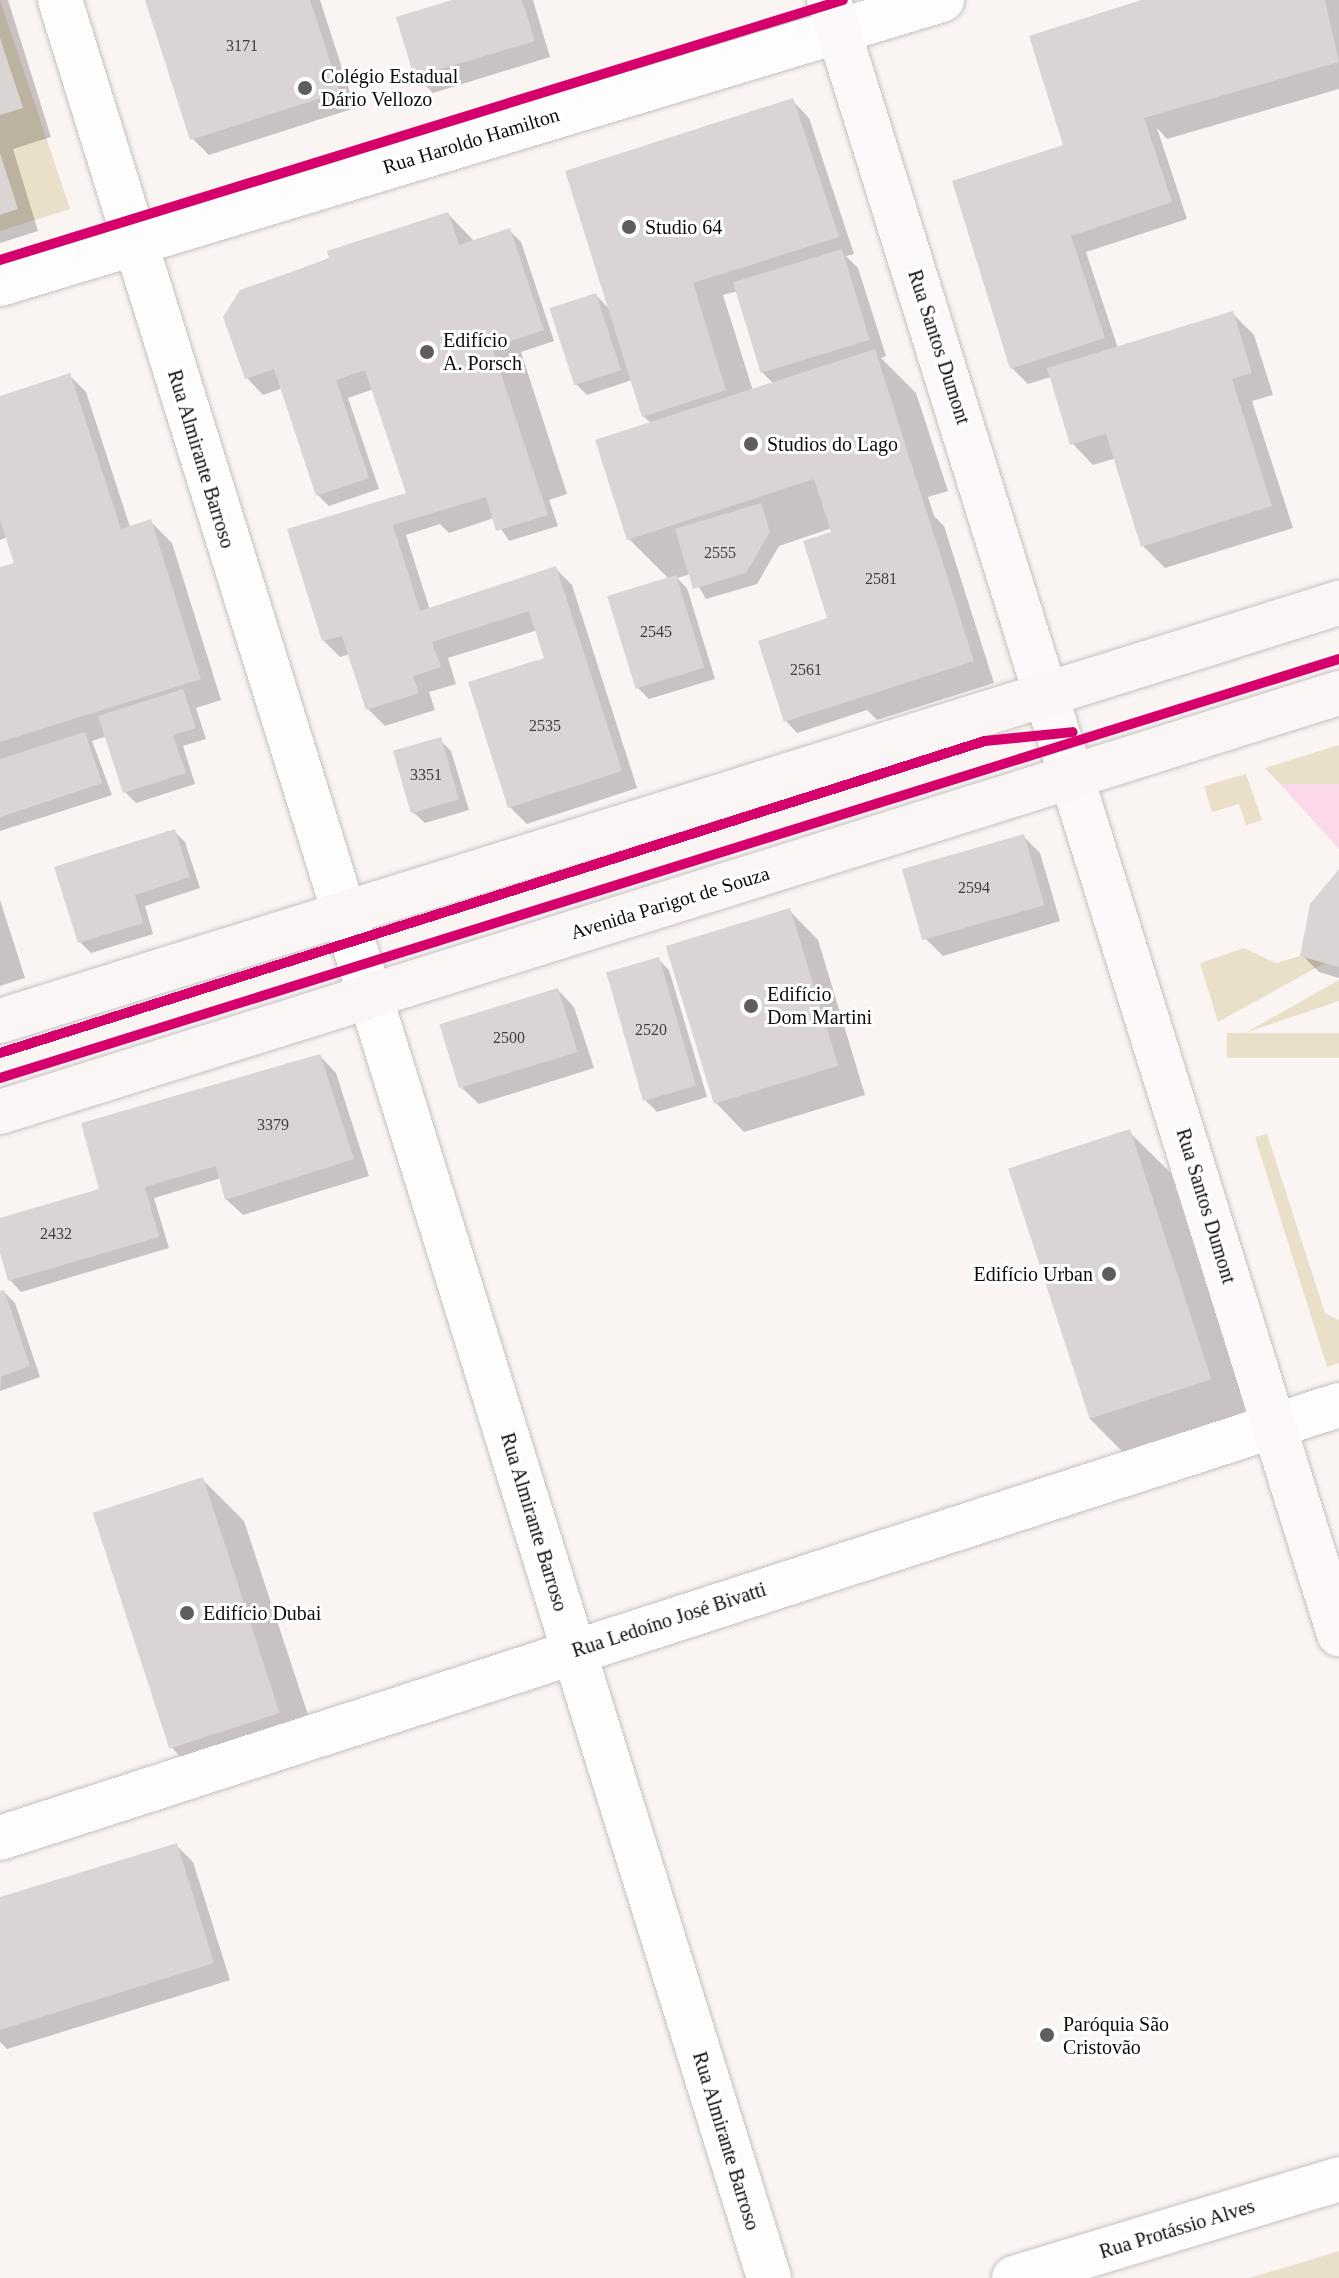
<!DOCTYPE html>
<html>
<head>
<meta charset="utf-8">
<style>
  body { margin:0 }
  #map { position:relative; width:1339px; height:2278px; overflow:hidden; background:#faf4f3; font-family:Georgia,serif }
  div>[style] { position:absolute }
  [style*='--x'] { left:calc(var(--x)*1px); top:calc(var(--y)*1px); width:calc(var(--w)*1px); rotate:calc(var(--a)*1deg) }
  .green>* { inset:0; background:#eadfc9; transform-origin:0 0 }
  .water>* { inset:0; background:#fcd9ea }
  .shadow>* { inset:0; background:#0003 }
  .building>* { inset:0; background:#dad5d4; transform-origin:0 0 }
  .roads { filter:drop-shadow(0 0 2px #c6c1c0) drop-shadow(0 0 2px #c6c1c0) }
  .street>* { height:44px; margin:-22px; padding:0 22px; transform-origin:22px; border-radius:22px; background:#fefdfd }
  .secondary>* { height:44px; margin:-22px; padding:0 22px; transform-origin:22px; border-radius:22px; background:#fdf9fa }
  .primary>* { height:44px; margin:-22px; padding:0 22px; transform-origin:22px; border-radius:22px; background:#faf6f6 }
  .cycleway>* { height:10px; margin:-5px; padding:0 5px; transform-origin:5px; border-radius:5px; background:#d6006c }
  .dots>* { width:22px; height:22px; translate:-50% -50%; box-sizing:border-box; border:4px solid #fff; border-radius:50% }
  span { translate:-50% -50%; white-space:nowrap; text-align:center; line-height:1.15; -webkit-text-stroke:6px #fff; paint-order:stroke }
  .number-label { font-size:16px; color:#423e3d }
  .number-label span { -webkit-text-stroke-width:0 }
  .poi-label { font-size:20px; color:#0f0c0b }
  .left { translate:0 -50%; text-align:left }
  .right { translate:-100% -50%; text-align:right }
  .street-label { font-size:20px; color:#0f0c0b }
</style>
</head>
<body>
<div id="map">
  <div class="green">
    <i style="clip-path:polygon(0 0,70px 209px,0 231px)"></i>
    <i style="clip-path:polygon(1339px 745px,1339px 784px,1280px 784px,1265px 768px)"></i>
    <i style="clip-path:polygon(1246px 774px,1262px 820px,1246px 825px,1239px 804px,1212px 812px,1204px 786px)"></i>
    <i style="clip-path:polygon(1244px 948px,1276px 963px,1300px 956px,1325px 963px,1218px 1022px,1200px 963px)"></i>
    <i style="clip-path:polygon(1339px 980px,1339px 1001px,1245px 1033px)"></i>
    <i style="left:1339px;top:1033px;width:25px;height:112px;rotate:90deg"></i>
    <i style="clip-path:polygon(1267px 1134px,1325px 1313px,1339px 1320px,1339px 1363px,1327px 1367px,1255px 1137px)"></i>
    <i style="clip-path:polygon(1339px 2251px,1339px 2278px,1249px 2278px,1290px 2266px)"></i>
  </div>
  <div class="water">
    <i style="clip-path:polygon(1280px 784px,1339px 784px,1339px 849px)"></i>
  </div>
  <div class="shadow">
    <i style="clip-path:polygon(0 0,8px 0,51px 137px,13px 149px,38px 231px,0 243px)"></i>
    <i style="clip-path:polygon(147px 0,320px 0,355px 108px,209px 155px,192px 138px)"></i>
    <i style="clip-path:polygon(458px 0,533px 0,550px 57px,433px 93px,416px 76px)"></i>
    <i style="clip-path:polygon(1148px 0,1339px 0,1339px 89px,1167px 139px,1157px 128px,1187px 219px,1086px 252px,1118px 348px,1232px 313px,1254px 335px,1273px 395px,1252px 401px,1293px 528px,1165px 568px,1143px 546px,1116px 458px,1093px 465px,1072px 443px,1051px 377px,1028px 384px,1012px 368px,1066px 146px)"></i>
    <i style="clip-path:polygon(evenodd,793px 101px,809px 118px,854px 254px,846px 256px,858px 268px,886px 356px,881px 358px,916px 393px,948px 491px,928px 497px,934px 516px,944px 526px,994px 683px,877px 720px,867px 710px,797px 733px,786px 721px,832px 626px,835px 533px,832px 528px,779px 546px,757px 584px,706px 599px,691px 574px,677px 578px,687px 588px,715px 679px,649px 699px,638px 688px,669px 579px,629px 539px,651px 423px,643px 416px,632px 380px,587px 395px,576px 384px,596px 295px,610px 310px,793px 101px,738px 291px,762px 372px,774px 384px,753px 391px,723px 295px,738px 291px)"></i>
    <i style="clip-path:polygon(448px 214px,475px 242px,510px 231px,521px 242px,554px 341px,521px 352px,567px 494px,549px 500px,558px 526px,509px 541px,494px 518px,449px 533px,440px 524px,406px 535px,430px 610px,556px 569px,572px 585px,637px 788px,527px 824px,510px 807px,547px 659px,538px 630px,448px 658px,456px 684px,429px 692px,435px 710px,385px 726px,368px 709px,350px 654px,340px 657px,323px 640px,408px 493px,374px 389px,348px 398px,379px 489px,329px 506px,318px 495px,283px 388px,263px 395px,247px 378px,225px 317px,241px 291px)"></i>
    <i style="clip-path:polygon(69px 375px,86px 392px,130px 527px,150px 521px,172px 543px,221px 700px,196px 708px,206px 739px,183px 746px,195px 784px,136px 803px,125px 792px,107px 736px,92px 741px,112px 795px,0 831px,0 568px,16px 563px,8px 537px,0 540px,0 520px,10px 517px,0 516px,0 398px)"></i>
    <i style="clip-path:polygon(440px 740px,451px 751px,469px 810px,425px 823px,413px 812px)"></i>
    <i style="clip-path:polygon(174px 831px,185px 842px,200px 888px,145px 906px,153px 934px,91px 953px,80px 942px)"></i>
    <i style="clip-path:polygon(1023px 836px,1040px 853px,1060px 921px,943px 956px,926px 939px)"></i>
    <i style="clip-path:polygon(1339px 871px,1339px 978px,1319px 972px,1302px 955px,1312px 904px)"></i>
    <i style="clip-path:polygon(0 900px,25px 978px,0 986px)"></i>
    <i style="clip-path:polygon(789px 910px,818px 940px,865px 1095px,744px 1132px,715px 1102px)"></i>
    <i style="clip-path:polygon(658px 959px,669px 970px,707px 1097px,657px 1112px,646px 1101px)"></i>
    <i style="clip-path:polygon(558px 990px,574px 1007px,594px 1068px,479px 1104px,462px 1088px)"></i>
    <i style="clip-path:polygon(320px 1056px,336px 1073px,369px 1176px,243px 1215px,226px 1199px,221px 1178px,154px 1198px,169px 1248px,21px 1292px,10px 1280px,0 1246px,0 1221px,102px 1190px)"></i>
    <i style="clip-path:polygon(1129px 1132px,1171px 1173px,1250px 1422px,1131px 1460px,1089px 1418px)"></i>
    <i style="clip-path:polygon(4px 1292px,15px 1303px,40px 1377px,0 1391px)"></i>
    <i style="clip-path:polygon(202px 1479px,244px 1521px,321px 1754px,213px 1789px,171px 1747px)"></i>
    <i style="clip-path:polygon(176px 1845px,193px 1862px,230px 1980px,7px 2049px,0 2042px,0 1899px)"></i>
  </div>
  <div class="building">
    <i style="clip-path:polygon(145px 0,310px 0,340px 92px,190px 140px)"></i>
    <i style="clip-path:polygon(452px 0,522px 0,535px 41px,414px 77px,396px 17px)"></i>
    <i style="clip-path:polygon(1141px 0,1325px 0,1339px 62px,1144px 118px,1172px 202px,1071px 236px,1105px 338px,1010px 369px,952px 181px,1063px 145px,1029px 36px)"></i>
    <i style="clip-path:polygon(0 38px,23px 108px,0 115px)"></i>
    <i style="clip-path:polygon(793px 98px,839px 237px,693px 283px,726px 390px,642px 417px,565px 171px)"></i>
    <i style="clip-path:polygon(0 153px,18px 209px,0 215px)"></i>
    <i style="clip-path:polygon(448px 212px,459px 245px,510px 228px,544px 330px,492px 347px,548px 515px,496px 531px,486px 497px,393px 525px,420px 611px,556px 566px,622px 771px,508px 808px,468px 682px,544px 658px,529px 611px,432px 642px,441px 667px,413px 676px,419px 693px,366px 710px,342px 636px,322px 641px,287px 529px,406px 493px,365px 370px,336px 380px,369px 478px,316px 496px,274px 369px,245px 379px,223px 317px,240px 290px,329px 259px,327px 251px)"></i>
    <i style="left:842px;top:249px;width:95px;height:114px;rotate:73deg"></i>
    <i style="left:596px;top:293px;width:81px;height:49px;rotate:72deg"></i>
    <i style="clip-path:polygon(1233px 311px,1252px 373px,1232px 379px,1272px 506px,1141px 547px,1106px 434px,1070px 445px,1047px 368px)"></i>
    <i style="clip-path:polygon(875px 349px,974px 661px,784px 722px,758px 641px,827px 618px,803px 541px,831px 532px,814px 479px,627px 540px,595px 440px)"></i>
    <i style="clip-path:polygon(70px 373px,121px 529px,151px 519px,201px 679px,0 742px,0 567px,14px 563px,0 520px,0 396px)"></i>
    <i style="clip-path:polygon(761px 503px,770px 532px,746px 573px,693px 589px,675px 529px)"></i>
    <i style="left:676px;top:575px;width:97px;height:72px;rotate:73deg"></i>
    <i style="clip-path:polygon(183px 689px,196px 728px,173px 735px,186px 773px,123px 793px,98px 716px)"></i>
    <i style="clip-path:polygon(85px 732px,102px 783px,0 817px,0 759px)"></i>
    <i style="left:441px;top:737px;width:65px;height:50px;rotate:74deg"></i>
    <i style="clip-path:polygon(175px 829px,190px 877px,135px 895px,143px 923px,78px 943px,54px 867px)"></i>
    <i style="left:1024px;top:834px;width:74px;height:127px;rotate:74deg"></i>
    <i style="clip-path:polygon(1339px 869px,1339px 967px,1300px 956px,1310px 904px)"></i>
    <i style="left:790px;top:908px;width:165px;height:130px;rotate:73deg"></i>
    <i style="left:659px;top:957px;width:134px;height:55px;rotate:74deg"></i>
    <i style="left:558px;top:988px;width:67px;height:124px;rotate:73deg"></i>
    <i style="clip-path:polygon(320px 1054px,354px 1159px,225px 1200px,216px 1166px,145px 1187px,159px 1237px,8px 1281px,0 1253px,0 1218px,99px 1189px,81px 1123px)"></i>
    <i style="left:1130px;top:1129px;width:263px;height:128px;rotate:72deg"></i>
    <i style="clip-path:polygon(4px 1290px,30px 1366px,0 1377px,0 1291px)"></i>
    <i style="left:203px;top:1477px;width:248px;height:116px;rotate:72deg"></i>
    <i style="clip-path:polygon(177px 1843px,214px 1963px,0 2030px,0 1897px)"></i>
  </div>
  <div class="roads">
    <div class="street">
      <i style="--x:60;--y:0;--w:2386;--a:72.71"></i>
      <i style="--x:0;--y:284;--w:984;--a:-16.78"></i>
      <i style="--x:0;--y:1838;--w:1407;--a:-17.92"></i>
      <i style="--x:1014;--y:2278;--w:340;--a:-16.9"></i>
    </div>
    <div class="secondary">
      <i style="--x:829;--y:0;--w:1712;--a:72.67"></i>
    </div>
    <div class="primary">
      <i style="--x:0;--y:1021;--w:1403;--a:-17.34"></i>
      <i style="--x:0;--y:1112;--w:1403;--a:-17.38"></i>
    </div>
  </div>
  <div class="cycleway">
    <i style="--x:0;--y:260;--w:882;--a:-17.14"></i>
    <i style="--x:0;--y:1053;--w:1033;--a:-17.58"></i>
    <i style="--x:985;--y:741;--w:88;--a:-5.8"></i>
    <i style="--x:0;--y:1078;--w:1403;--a:-17.38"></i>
  </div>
  <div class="dots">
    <i style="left:305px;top:88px;background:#615d5c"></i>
    <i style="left:629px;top:227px;background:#615d5c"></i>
    <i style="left:427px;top:352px;background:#615d5c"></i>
    <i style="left:751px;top:444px;background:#615d5c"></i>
    <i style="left:751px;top:1006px;background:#615d5c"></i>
    <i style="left:1109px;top:1274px;background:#615d5c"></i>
    <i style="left:187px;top:1613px;background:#615d5c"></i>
    <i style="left:1047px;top:2035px;background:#615d5c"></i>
  </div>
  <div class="number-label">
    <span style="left:242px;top:46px">3171</span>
    <span style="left:720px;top:553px">2555</span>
    <span style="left:881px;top:579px">2581</span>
    <span style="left:656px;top:632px">2545</span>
    <span style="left:806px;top:670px">2561</span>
    <span style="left:545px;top:726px">2535</span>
    <span style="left:426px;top:775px">3351</span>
    <span style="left:974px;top:888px">2594</span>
    <span style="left:651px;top:1030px">2520</span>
    <span style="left:509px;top:1038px">2500</span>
    <span style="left:273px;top:1125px">3379</span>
    <span style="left:56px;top:1234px">2432</span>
  </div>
  <div class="poi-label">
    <span class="left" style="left:321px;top:88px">Colégio Estadual<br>Dário Vellozo</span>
    <span class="left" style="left:645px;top:227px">Studio 64</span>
    <span class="left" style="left:443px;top:352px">Edifício<br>A. Porsch</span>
    <span class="left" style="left:767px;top:444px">Studios do Lago</span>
    <span class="left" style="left:767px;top:1006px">Edifício<br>Dom Martini</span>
    <span class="right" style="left:1093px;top:1274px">Edifício Urban</span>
    <span class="left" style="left:203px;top:1613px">Edifício Dubai</span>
    <span class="left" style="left:1063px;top:2036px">Paróquia São<br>Cristovão</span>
  </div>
  <div class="street-label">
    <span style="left:471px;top:141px;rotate:-17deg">Rua Haroldo Hamilton</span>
    <span style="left:939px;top:347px;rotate:72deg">Rua Santos Dumont</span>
    <span style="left:201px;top:459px;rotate:73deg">Rua Almirante Barroso</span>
    <span style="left:670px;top:903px;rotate:-17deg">Avenida Parigot de Souza</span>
    <span style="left:1206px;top:1206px;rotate:73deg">Rua Santos Dumont</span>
    <span style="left:534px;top:1522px;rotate:73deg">Rua Almirante Barroso</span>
    <span style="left:669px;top:1620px;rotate:-18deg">Rua Ledoíno José Bivatti</span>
    <span style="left:726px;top:2141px;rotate:73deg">Rua Almirante Barroso</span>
    <span style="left:1177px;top:2229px;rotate:-17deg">Rua Protássio Alves</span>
  </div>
</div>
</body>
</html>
